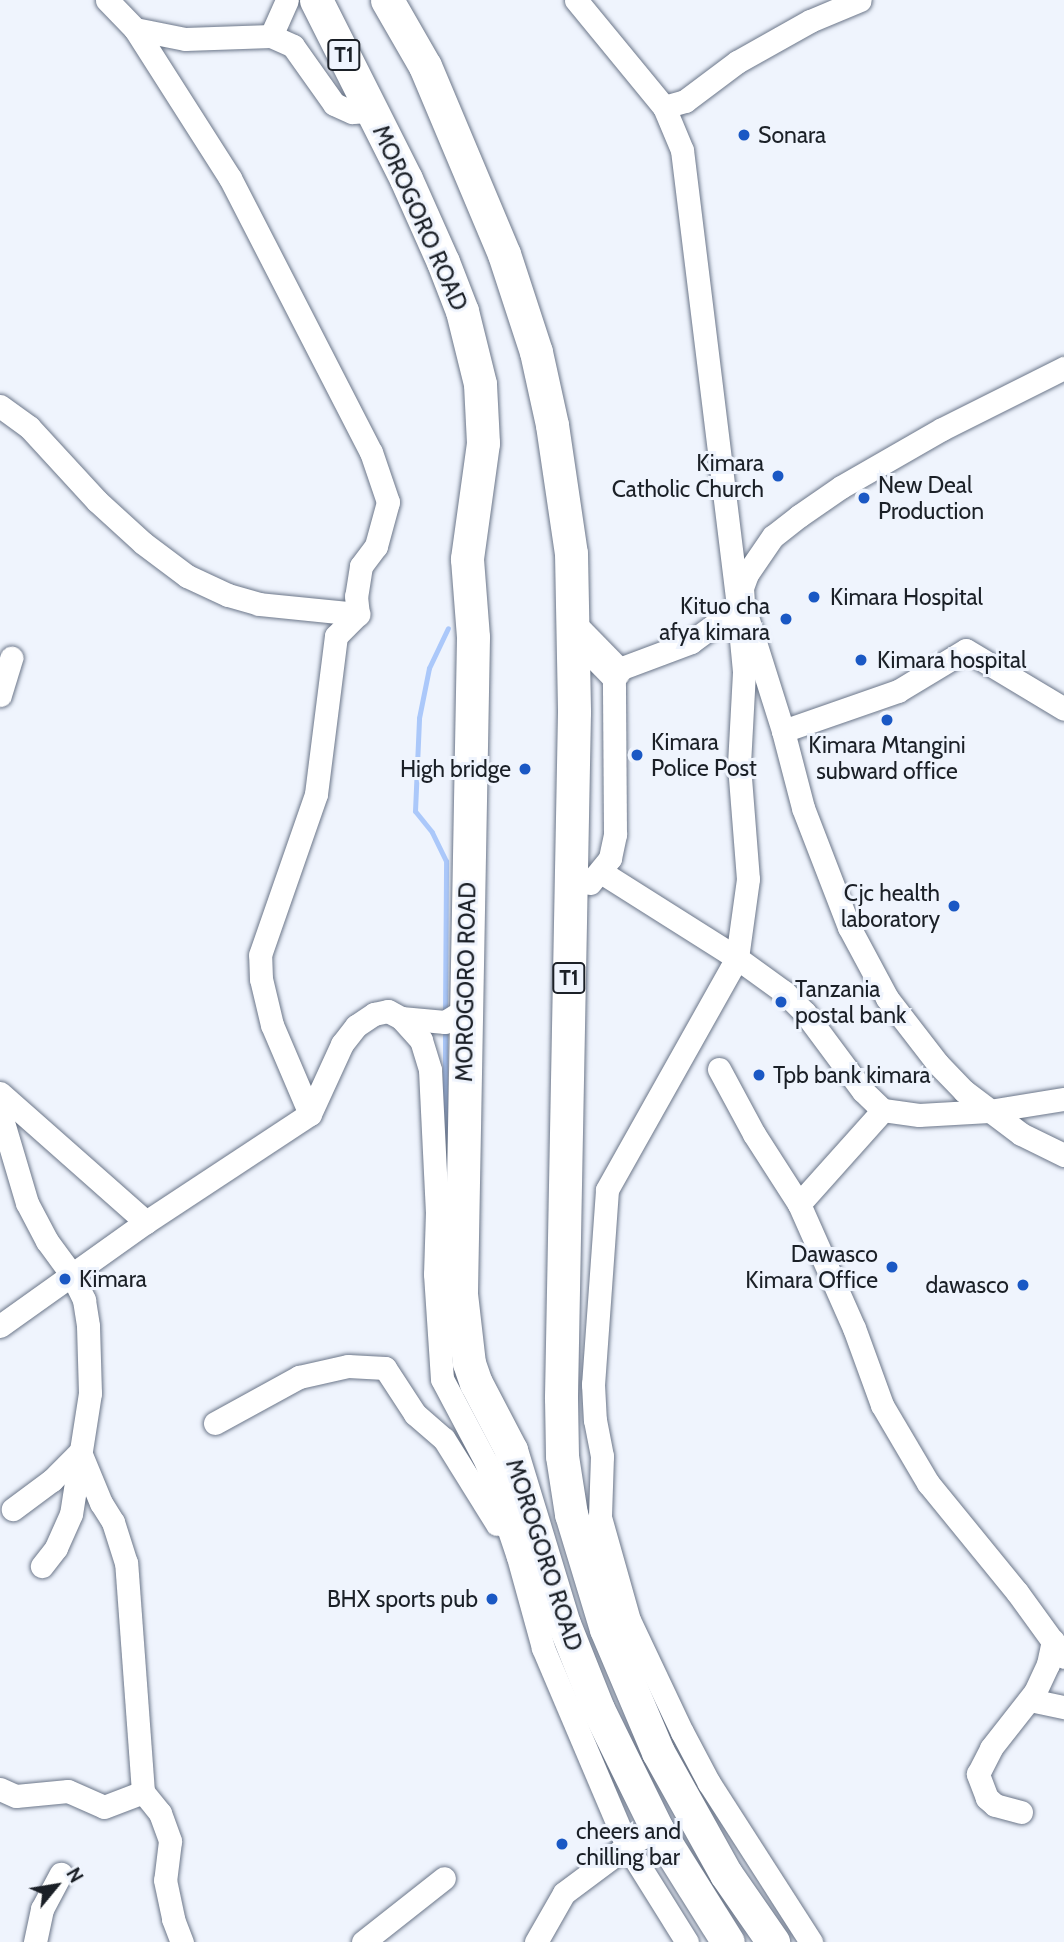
<!DOCTYPE html>
<html>
<head>
<meta charset="utf-8">
<style>
  body { margin:0 }
  #map { position:relative; width:1064px; height:1942px; overflow:hidden; background:#eff4fd; font-family:Cabin,sans-serif }
  div>[style] { position:absolute }
  [style*='--x'] { left:calc(var(--x)*1px); top:calc(var(--y)*1px); width:calc(var(--w)*1px); rotate:calc(var(--a)*1deg) }
  .stream>* { height:5px; margin:-2.5px; padding:0 2.5px; transform-origin:2.5px; border-radius:2.5px; background:#abc8fa }
  .roads { filter:drop-shadow(0 0 2px #6b7689) drop-shadow(0 0 2px #6b7689) }
  .minor>* { height:23px; margin:-11.5px; padding:0 11.5px; transform-origin:11.5px; border-radius:11.5px; background:#fff }
  .highway>* { height:33px; margin:-16.5px; padding:0 16.5px; transform-origin:16.5px; border-radius:16.5px; background:#fff }
  .dots>* { width:19px; height:19px; translate:-50% -50%; box-sizing:border-box; border:4px solid #eff4fd; border-radius:50% }
  span { translate:-50% -50%; white-space:nowrap; text-align:center; line-height:1.15; -webkit-text-stroke:6px #eff4fd; paint-order:stroke }
  .shield-label span { padding:2px 5px; background:#eff4fd; border:2px solid; border-radius:5px; -webkit-text-stroke-width:0 }
  .shield-label { font-size:21px; color:#1b2027; font-weight:700 }
  .poi-label { font-size:23px; color:#1b2027 }
  .left { translate:0 -50%; text-align:left }
  .right { translate:-100% -50%; text-align:right }
  .street-label { font-size:23px; color:#1b2027 }
  .north { position:absolute; left:21px; top:1851px; width:70px; height:70px; -webkit-text-stroke:5px #eff4fd; paint-order:stroke; rotate:60deg; font-size:19px; font-weight:700; line-height:28px; text-align:center; color:#1b2027 }
  .north::after { content:''; display:block; margin:auto; width:24px; height:32px; background:#1b2027; clip-path:polygon(50% 0,100% 100%,50% 72%,0 100%) }
</style>
</head>
<body>
<div id="map">
  <div class="stream">
    <i style="--x:445;--y:1015;--w:154;--a:-89.6"></i>
    <i style="--x:446;--y:861;--w:32;--a:-116"></i>
    <i style="--x:432;--y:832;--w:27;--a:-129"></i>
    <i style="--x:415;--y:811;--w:93;--a:-87.5"></i>
    <i style="--x:419;--y:718;--w:51;--a:-78.7"></i>
    <i style="--x:429;--y:668;--w:44;--a:-64.6"></i>
    <i style="--x:445;--y:1141;--w:113;--a:-90"></i>
    <i style="--x:592;--y:1736;--w:28;--a:63"></i>
  </div>
  <div class="roads">
    <div class="minor">
      <i style="--x:107;--y:0;--w:40;--a:46"></i>
      <i style="--x:135;--y:29;--w:177;--a:57.5"></i>
      <i style="--x:230;--y:178;--w:308;--a:62.8"></i>
      <i style="--x:371;--y:452;--w:53;--a:71.2"></i>
      <i style="--x:388;--y:502;--w:46;--a:105.3"></i>
      <i style="--x:376;--y:546;--w:25;--a:127"></i>
      <i style="--x:361;--y:566;--w:30;--a:99"></i>
      <i style="--x:356;--y:596;--w:18;--a:84"></i>
      <i style="--x:576;--y:0;--w:139;--a:50.6"></i>
      <i style="--x:664;--y:107;--w:47;--a:67.3"></i>
      <i style="--x:682;--y:150;--w:461;--a:83"></i>
      <i style="--x:738;--y:608;--w:64;--a:84.6"></i>
      <i style="--x:744;--y:672;--w:93;--a:93.1"></i>
      <i style="--x:739;--y:765;--w:114;--a:85.5"></i>
      <i style="--x:748;--y:879;--w:80;--a:97.9"></i>
      <i style="--x:737;--y:958;--w:266;--a:119.3"></i>
      <i style="--x:607;--y:1190;--w:195;--a:94.1"></i>
      <i style="--x:593;--y:1384;--w:36;--a:87"></i>
      <i style="--x:595;--y:1420;--w:37;--a:79"></i>
      <i style="--x:602;--y:1456;--w:61;--a:91.9"></i>
      <i style="--x:600;--y:1517;--w:107;--a:74.3"></i>
      <i style="--x:629;--y:1620;--w:124;--a:64.7"></i>
      <i style="--x:682;--y:1732;--w:58;--a:62.1"></i>
      <i style="--x:709;--y:1783;--w:189;--a:57.3"></i>
      <i style="--x:135;--y:29;--w:51;--a:11.3"></i>
      <i style="--x:185;--y:39;--w:86;--a:-2"></i>
      <i style="--x:271;--y:36;--w:24;--a:24"></i>
      <i style="--x:293;--y:46;--w:71;--a:54.7"></i>
      <i style="--x:334;--y:104;--w:20;--a:24"></i>
      <i style="--x:352;--y:112;--w:19;--a:-3"></i>
      <i style="--x:271;--y:36;--w:39;--a:-66"></i>
      <i style="--x:664;--y:107;--w:22;--a:-16"></i>
      <i style="--x:685;--y:101;--w:65;--a:-36.9"></i>
      <i style="--x:737;--y:62;--w:84;--a:-29.3"></i>
      <i style="--x:810;--y:21;--w:54;--a:-22.8"></i>
      <i style="--x:1064;--y:368;--w:136;--a:153.4"></i>
      <i style="--x:942;--y:429;--w:116;--a:150.1"></i>
      <i style="--x:841;--y:487;--w:51;--a:145.4"></i>
      <i style="--x:799;--y:516;--w:33;--a:142"></i>
      <i style="--x:773;--y:536;--w:46;--a:124.4"></i>
      <i style="--x:747;--y:574;--w:15;--a:110"></i>
      <i style="--x:742;--y:588;--w:16;--a:86"></i>
      <i style="--x:743;--y:604;--w:133;--a:72.5"></i>
      <i style="--x:783;--y:731;--w:80;--a:75.4"></i>
      <i style="--x:803;--y:808;--w:128;--a:68.9"></i>
      <i style="--x:849;--y:927;--w:81;--a:61.8"></i>
      <i style="--x:887;--y:998;--w:83;--a:52.3"></i>
      <i style="--x:938;--y:1064;--w:37;--a:46"></i>
      <i style="--x:964;--y:1091;--w:71;--a:37"></i>
      <i style="--x:1021;--y:1134;--w:48;--a:26"></i>
      <i style="--x:0;--y:406;--w:36;--a:36"></i>
      <i style="--x:29;--y:427;--w:100;--a:47.4"></i>
      <i style="--x:97;--y:501;--w:62;--a:42.4"></i>
      <i style="--x:143;--y:543;--w:55;--a:36.9"></i>
      <i style="--x:187;--y:576;--w:45;--a:24.9"></i>
      <i style="--x:228;--y:595;--w:32;--a:16"></i>
      <i style="--x:259;--y:604;--w:100;--a:5.8"></i>
      <i style="--x:0;--y:695;--w:39;--a:-73"></i>
      <i style="--x:783;--y:731;--w:122;--a:-19.2"></i>
      <i style="--x:898;--y:691;--w:79;--a:-31.1"></i>
      <i style="--x:966;--y:650;--w:114;--a:31"></i>
      <i style="--x:601;--y:872;--w:161;--a:32.3"></i>
      <i style="--x:737;--y:958;--w:58;--a:35.9"></i>
      <i style="--x:784;--y:992;--w:30;--a:45"></i>
      <i style="--x:805;--y:1013;--w:97;--a:53.4"></i>
      <i style="--x:863;--y:1091;--w:28;--a:44"></i>
      <i style="--x:883;--y:1110;--w:36;--a:8"></i>
      <i style="--x:919;--y:1115;--w:70;--a:-3.3"></i>
      <i style="--x:989;--y:1111;--w:76;--a:-9.1"></i>
      <i style="--x:590;--y:883;--w:32;--a:-51"></i>
      <i style="--x:610;--y:858;--w:25;--a:-78"></i>
      <i style="--x:615;--y:834;--w:163;--a:-90.4"></i>
      <i style="--x:614;--y:671;--w:82;--a:-20.6"></i>
      <i style="--x:691;--y:642;--w:64;--a:-36.2"></i>
      <i style="--x:401;--y:1018;--w:30;--a:48"></i>
      <i style="--x:421;--y:1040;--w:31;--a:73"></i>
      <i style="--x:430;--y:1070;--w:141;--a:87.2"></i>
      <i style="--x:437;--y:1211;--w:63;--a:91.8"></i>
      <i style="--x:435;--y:1274;--w:105;--a:86.2"></i>
      <i style="--x:442;--y:1379;--w:94;--a:62.1"></i>
      <i style="--x:486;--y:1462;--w:100;--a:71.4"></i>
      <i style="--x:518;--y:1557;--w:94;--a:74.6"></i>
      <i style="--x:543;--y:1648;--w:215;--a:67"></i>
      <i style="--x:627;--y:1846;--w:113;--a:58"></i>
      <i style="--x:719;--y:1069;--w:74;--a:61.7"></i>
      <i style="--x:754;--y:1134;--w:83;--a:57.3"></i>
      <i style="--x:799;--y:1204;--w:136;--a:66.1"></i>
      <i style="--x:854;--y:1328;--w:82;--a:70"></i>
      <i style="--x:882;--y:1405;--w:91;--a:59.5"></i>
      <i style="--x:928;--y:1483;--w:141;--a:50.8"></i>
      <i style="--x:1017;--y:1592;--w:80;--a:54.1"></i>
      <i style="--x:0;--y:1093;--w:195;--a:41.5"></i>
      <i style="--x:0;--y:1112;--w:95;--a:73.5"></i>
      <i style="--x:27;--y:1203;--w:43;--a:62.2"></i>
      <i style="--x:47;--y:1241;--w:42;--a:53.7"></i>
      <i style="--x:72;--y:1275;--w:28;--a:64"></i>
      <i style="--x:84;--y:1300;--w:26;--a:81"></i>
      <i style="--x:88;--y:1326;--w:67;--a:88.3"></i>
      <i style="--x:90;--y:1393;--w:122;--a:98.9"></i>
      <i style="--x:71;--y:1514;--w:37;--a:114"></i>
      <i style="--x:56;--y:1548;--w:23;--a:128"></i>
      <i style="--x:310;--y:1114;--w:97;--a:-113.1"></i>
      <i style="--x:272;--y:1025;--w:47;--a:-103.4"></i>
      <i style="--x:261;--y:979;--w:24;--a:-92"></i>
      <i style="--x:260;--y:955;--w:170;--a:-70.8"></i>
      <i style="--x:316;--y:794;--w:159;--a:-82.8"></i>
      <i style="--x:336;--y:636;--w:31;--a:-45"></i>
      <i style="--x:799;--y:1204;--w:126;--a:-48.2"></i>
      <i style="--x:0;--y:1326;--w:179;--a:-35.5"></i>
      <i style="--x:146;--y:1222;--w:196;--a:-33.4"></i>
      <i style="--x:310;--y:1114;--w:77;--a:-65.4"></i>
      <i style="--x:342;--y:1044;--w:23;--a:-52"></i>
      <i style="--x:356;--y:1026;--w:22;--a:-34"></i>
      <i style="--x:374;--y:1014;--w:14;--a:-12"></i>
      <i style="--x:388;--y:1011;--w:15;--a:28"></i>
      <i style="--x:401;--y:1018;--w:44;--a:5.2"></i>
      <i style="--x:445;--y:1022;--w:25;--a:-32"></i>
      <i style="--x:215;--y:1423;--w:96;--a:-28.7"></i>
      <i style="--x:299;--y:1377;--w:50;--a:-12.7"></i>
      <i style="--x:348;--y:1366;--w:37;--a:3"></i>
      <i style="--x:385;--y:1368;--w:55;--a:56.9"></i>
      <i style="--x:415;--y:1414;--w:38;--a:41"></i>
      <i style="--x:444;--y:1439;--w:100;--a:58.1"></i>
      <i style="--x:1030;--y:1700;--w:35;--a:12"></i>
      <i style="--x:0;--y:1789;--w:17;--a:24"></i>
      <i style="--x:16;--y:1796;--w:52;--a:-5.5"></i>
      <i style="--x:68;--y:1791;--w:39;--a:24"></i>
      <i style="--x:104;--y:1807;--w:42;--a:-21"></i>
      <i style="--x:143;--y:1792;--w:230;--a:-94.2"></i>
      <i style="--x:126;--y:1563;--w:43;--a:-107.6"></i>
      <i style="--x:113;--y:1522;--w:22;--a:-122"></i>
      <i style="--x:101;--y:1503;--w:55;--a:-112.4"></i>
      <i style="--x:80;--y:1452;--w:40;--a:135"></i>
      <i style="--x:52;--y:1480;--w:49;--a:143.4"></i>
      <i style="--x:143;--y:1792;--w:27;--a:51"></i>
      <i style="--x:160;--y:1813;--w:30;--a:70"></i>
      <i style="--x:170;--y:1841;--w:39;--a:97"></i>
      <i style="--x:165;--y:1880;--w:40;--a:78"></i>
      <i style="--x:173;--y:1919;--w:25;--a:69"></i>
      <i style="--x:1021;--y:1812;--w:27;--a:-165"></i>
      <i style="--x:995;--y:1805;--w:11;--a:-139"></i>
      <i style="--x:987;--y:1798;--w:26;--a:-111"></i>
      <i style="--x:978;--y:1774;--w:29;--a:-63"></i>
      <i style="--x:991;--y:1748;--w:71;--a:-51.8"></i>
      <i style="--x:1035;--y:1692;--w:31;--a:-65"></i>
      <i style="--x:1048;--y:1664;--w:24;--a:-78"></i>
      <i style="--x:35;--y:1942;--w:34;--a:-78"></i>
      <i style="--x:42;--y:1909;--w:40;--a:-62"></i>
      <i style="--x:363;--y:1942;--w:103;--a:-38.3"></i>
      <i style="--x:536;--y:1942;--w:56;--a:-60.3"></i>
      <i style="--x:564;--y:1893;--w:79;--a:-36.7"></i>
      <i style="--x:627;--y:1846;--w:34;--a:-30"></i>
    </div>
    <div class="highway">
      <i style="--x:316;--y:0;--w:200;--a:63.3"></i>
      <i style="--x:406;--y:179;--w:91;--a:66"></i>
      <i style="--x:443;--y:262;--w:53;--a:68.8"></i>
      <i style="--x:462;--y:311;--w:75;--a:76.1"></i>
      <i style="--x:480;--y:384;--w:59;--a:87.1"></i>
      <i style="--x:483;--y:443;--w:117;--a:97.9"></i>
      <i style="--x:467;--y:559;--w:78;--a:85.6"></i>
      <i style="--x:473;--y:637;--w:657;--a:91.05"></i>
      <i style="--x:461;--y:1294;--w:69;--a:83.4"></i>
      <i style="--x:469;--y:1363;--w:21;--a:71"></i>
      <i style="--x:476;--y:1383;--w:76;--a:62.4"></i>
      <i style="--x:511;--y:1450;--w:182;--a:73.1"></i>
      <i style="--x:564;--y:1624;--w:92;--a:68.2"></i>
      <i style="--x:598;--y:1709;--w:134;--a:63.8"></i>
      <i style="--x:657;--y:1829;--w:133;--a:57.9"></i>
      <i style="--x:387;--y:0;--w:76;--a:60.1"></i>
      <i style="--x:425;--y:66;--w:204;--a:67.2"></i>
      <i style="--x:504;--y:254;--w:103;--a:71.9"></i>
      <i style="--x:536;--y:352;--w:75;--a:77.6"></i>
      <i style="--x:552;--y:425;--w:129;--a:81.6"></i>
      <i style="--x:571;--y:553;--w:159;--a:88.9"></i>
      <i style="--x:574;--y:712;--w:686;--a:91.09"></i>
      <i style="--x:561;--y:1398;--w:58;--a:89"></i>
      <i style="--x:562;--y:1456;--w:59;--a:81.2"></i>
      <i style="--x:571;--y:1514;--w:120;--a:73.1"></i>
      <i style="--x:606;--y:1629;--w:134;--a:67.1"></i>
      <i style="--x:658;--y:1752;--w:140;--a:60.9"></i>
      <i style="--x:726;--y:1874;--w:83;--a:55.3"></i>
      <i style="--x:574;--y:630;--w:57;--a:45.7"></i>
    </div>
  </div>
  <div class="dots">
    <i style="left:744px;top:135px;background:#1a58c4"></i>
    <i style="left:778px;top:476px;background:#1a58c4"></i>
    <i style="left:864px;top:498px;background:#1a58c4"></i>
    <i style="left:814px;top:597px;background:#1a58c4"></i>
    <i style="left:786px;top:619px;background:#1a58c4"></i>
    <i style="left:861px;top:660px;background:#1a58c4"></i>
    <i style="left:887px;top:720px;background:#1a58c4"></i>
    <i style="left:637px;top:755px;background:#1a58c4"></i>
    <i style="left:525px;top:769px;background:#1a58c4"></i>
    <i style="left:954px;top:906px;background:#1a58c4"></i>
    <i style="left:781px;top:1002px;background:#1a58c4"></i>
    <i style="left:759px;top:1075px;background:#1a58c4"></i>
    <i style="left:892px;top:1267px;background:#1a58c4"></i>
    <i style="left:65px;top:1279px;background:#1a58c4"></i>
    <i style="left:1023px;top:1285px;background:#1a58c4"></i>
    <i style="left:492px;top:1599px;background:#1a58c4"></i>
    <i style="left:562px;top:1844px;background:#1a58c4"></i>
  </div>
  <div class="shield-label">
    <span style="left:344px;top:55px">T1</span>
    <span style="left:569px;top:978px">T1</span>
  </div>
  <div class="poi-label">
    <span class="left" style="left:758px;top:135px">Sonara</span>
    <span class="right" style="left:764px;top:476px">Kimara<br>Catholic Church</span>
    <span class="left" style="left:878px;top:498px">New Deal<br>Production</span>
    <span class="left" style="left:830px;top:597px">Kimara Hospital</span>
    <span class="right" style="left:770px;top:619px">Kituo cha<br>afya kimara</span>
    <span class="left" style="left:877px;top:660px">Kimara hospital</span>
    <span class="left" style="left:651px;top:755px">Kimara<br>Police Post</span>
    <span style="left:887px;top:758px">Kimara Mtangini<br>subward office</span>
    <span class="right" style="left:511px;top:769px">High bridge</span>
    <span class="right" style="left:940px;top:906px">Cjc health<br>laboratory</span>
    <span class="left" style="left:795px;top:1002px">Tanzania<br>postal bank</span>
    <span class="left" style="left:773px;top:1075px">Tpb bank kimara</span>
    <span class="right" style="left:878px;top:1267px">Dawasco<br>Kimara Office</span>
    <span class="left" style="left:79px;top:1279px">Kimara</span>
    <span class="right" style="left:1009px;top:1285px">dawasco</span>
    <span class="right" style="left:478px;top:1599px">BHX sports pub</span>
    <span class="left" style="left:576px;top:1844px">cheers and<br>chilling bar</span>
  </div>
  <div class="street-label">
    <span style="left:420px;top:218px;rotate:66deg">MOROGORO ROAD</span>
    <span style="left:466px;top:982px;rotate:-89deg">MOROGORO ROAD</span>
    <span style="left:544px;top:1555px;rotate:72deg">MOROGORO ROAD</span>
  </div>
  <div class="north">N</div>
</div>
</body>
</html>
